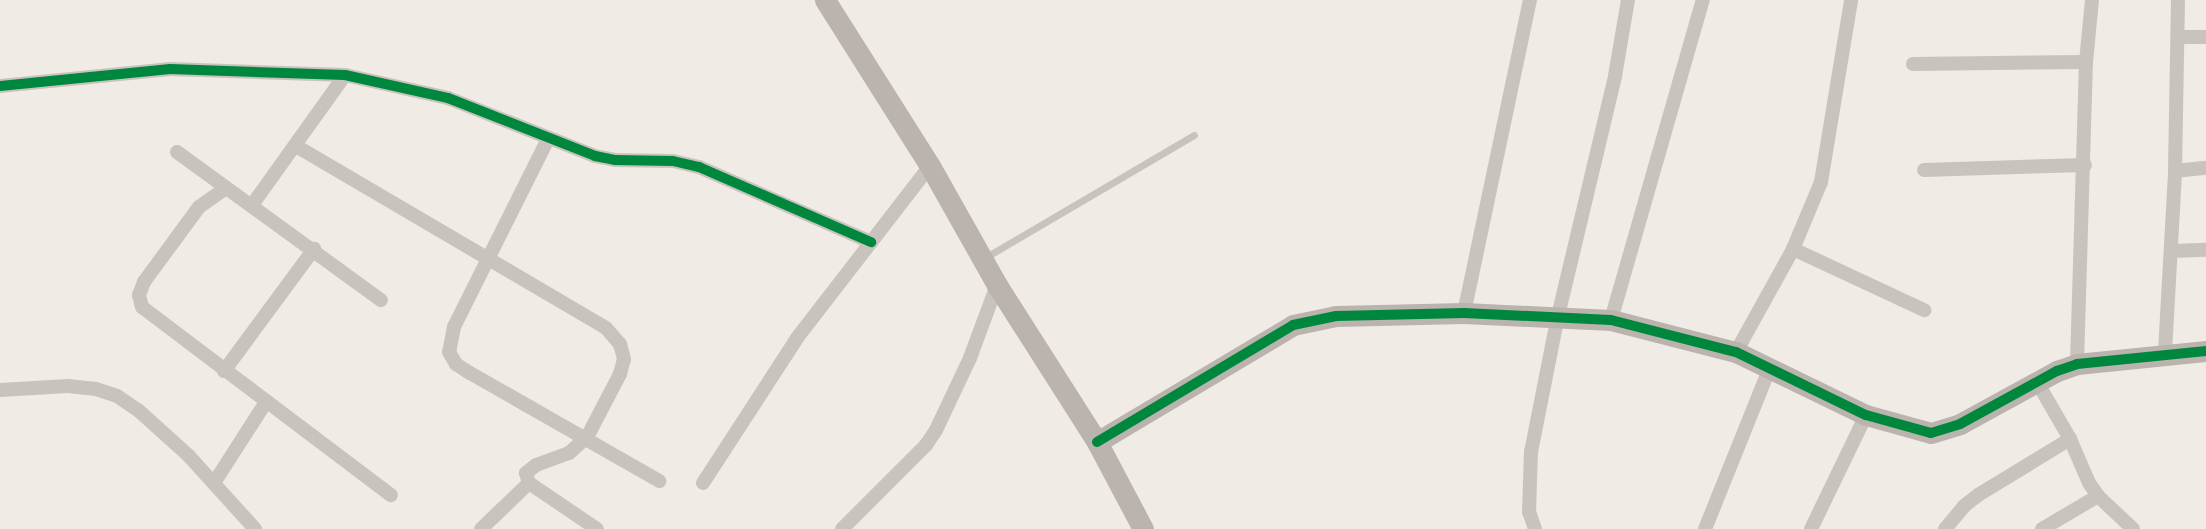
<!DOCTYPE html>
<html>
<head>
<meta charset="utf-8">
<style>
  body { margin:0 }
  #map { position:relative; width:2206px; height:529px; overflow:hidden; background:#f0ebe5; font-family:"Open Sans",sans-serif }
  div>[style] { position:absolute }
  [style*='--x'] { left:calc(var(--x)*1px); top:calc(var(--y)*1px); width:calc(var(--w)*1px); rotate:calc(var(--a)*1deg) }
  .lane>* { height:7px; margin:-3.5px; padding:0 3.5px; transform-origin:3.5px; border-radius:3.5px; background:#c9c3be }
  .street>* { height:14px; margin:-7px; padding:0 7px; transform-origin:7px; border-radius:7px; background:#c9c3be }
  .secondary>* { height:21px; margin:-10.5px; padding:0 10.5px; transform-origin:10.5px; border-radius:10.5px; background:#bab3ae }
  .cycleway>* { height:10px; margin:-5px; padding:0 5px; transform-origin:5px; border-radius:5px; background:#00873e }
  span { translate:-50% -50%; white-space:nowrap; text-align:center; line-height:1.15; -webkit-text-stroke:6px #fbf5ee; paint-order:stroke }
</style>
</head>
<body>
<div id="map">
  <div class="lane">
    <i style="--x:986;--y:257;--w:241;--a:-30.4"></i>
  </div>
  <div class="street">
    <i style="--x:2178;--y:37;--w:28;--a:0"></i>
    <i style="--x:1913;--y:64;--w:173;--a:-0.7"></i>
    <i style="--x:0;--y:86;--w:171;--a:-5.7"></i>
    <i style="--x:170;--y:69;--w:175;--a:2"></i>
    <i style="--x:345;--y:75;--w:106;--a:12.6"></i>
    <i style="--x:448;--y:98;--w:158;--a:21.5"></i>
    <i style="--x:595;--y:156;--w:20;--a:11"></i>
    <i style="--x:615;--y:160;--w:58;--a:1"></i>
    <i style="--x:673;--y:161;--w:27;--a:13"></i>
    <i style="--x:699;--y:167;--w:188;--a:23.6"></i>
    <i style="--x:548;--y:139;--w:210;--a:116.6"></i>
    <i style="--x:454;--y:327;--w:25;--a:101"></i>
    <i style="--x:449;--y:352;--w:14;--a:60"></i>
    <i style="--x:456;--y:364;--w:17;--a:33"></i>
    <i style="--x:470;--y:373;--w:218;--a:29.7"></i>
    <i style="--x:296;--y:146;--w:359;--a:30.4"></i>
    <i style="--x:606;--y:328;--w:21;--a:49"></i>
    <i style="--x:620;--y:344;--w:16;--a:75"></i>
    <i style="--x:624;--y:359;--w:16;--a:105"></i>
    <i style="--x:620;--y:374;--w:71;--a:117.6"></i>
    <i style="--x:587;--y:437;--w:24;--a:138"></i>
    <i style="--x:569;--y:453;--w:35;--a:160"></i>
    <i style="--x:536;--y:465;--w:13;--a:141"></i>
    <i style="--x:526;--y:473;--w:10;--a:73"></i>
    <i style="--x:529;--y:483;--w:82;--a:34.1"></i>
    <i style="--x:177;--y:152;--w:252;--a:36"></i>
    <i style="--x:1924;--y:170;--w:161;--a:-1.8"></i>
    <i style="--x:2175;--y:171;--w:31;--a:-6"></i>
    <i style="--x:226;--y:188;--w:33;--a:145"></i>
    <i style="--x:199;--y:207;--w:93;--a:126.3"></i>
    <i style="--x:144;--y:282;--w:14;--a:111"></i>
    <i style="--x:139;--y:295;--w:12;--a:76"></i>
    <i style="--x:142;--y:307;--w:312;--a:37.1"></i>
    <i style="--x:252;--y:205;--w:160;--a:-54.4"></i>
    <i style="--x:1793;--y:249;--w:145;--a:25"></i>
    <i style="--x:2172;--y:251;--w:34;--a:-2"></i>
    <i style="--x:1464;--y:313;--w:320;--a:-78.1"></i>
    <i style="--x:1611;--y:320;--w:333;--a:-74"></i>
    <i style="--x:1736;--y:352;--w:118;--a:-61"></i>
    <i style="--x:1793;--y:249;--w:73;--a:-67.3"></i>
    <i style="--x:1821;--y:182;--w:184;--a:-80.6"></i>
    <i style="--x:2165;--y:352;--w:181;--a:-86.8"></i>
    <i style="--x:2175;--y:171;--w:171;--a:-89"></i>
    <i style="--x:2077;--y:364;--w:302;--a:-88.3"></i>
    <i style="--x:2086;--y:62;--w:62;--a:-84.5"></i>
    <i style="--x:224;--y:371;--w:152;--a:-53.6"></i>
    <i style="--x:2037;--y:382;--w:66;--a:59.9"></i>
    <i style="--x:2070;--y:439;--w:48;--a:66.6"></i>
    <i style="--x:2089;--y:483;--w:16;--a:55"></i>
    <i style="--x:2098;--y:496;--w:48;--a:43.3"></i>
    <i style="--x:0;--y:390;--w:68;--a:-3.4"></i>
    <i style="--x:68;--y:386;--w:28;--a:6"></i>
    <i style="--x:96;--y:389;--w:22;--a:18"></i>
    <i style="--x:117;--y:396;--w:25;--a:34"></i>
    <i style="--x:138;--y:410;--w:67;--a:42"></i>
    <i style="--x:188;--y:455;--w:100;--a:47.8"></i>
    <i style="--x:214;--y:483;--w:96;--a:-57.3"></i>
    <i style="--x:703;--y:483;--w:173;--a:-57"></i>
    <i style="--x:797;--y:338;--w:217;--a:-52.3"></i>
    <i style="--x:481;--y:529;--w:66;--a:-43.8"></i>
    <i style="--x:842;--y:529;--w:119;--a:-45"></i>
    <i style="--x:926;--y:445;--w:18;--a:-56"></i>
    <i style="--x:936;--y:430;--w:80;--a:-64.7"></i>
    <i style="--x:970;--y:358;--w:78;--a:-69.7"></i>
    <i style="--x:1535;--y:529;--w:18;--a:-109"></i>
    <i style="--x:1529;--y:512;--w:60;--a:-88.1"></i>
    <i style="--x:1531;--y:452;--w:139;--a:-78.8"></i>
    <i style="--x:1558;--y:316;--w:247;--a:-76.6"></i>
    <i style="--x:1615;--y:76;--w:77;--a:-80.3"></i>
    <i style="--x:1705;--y:529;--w:175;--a:-68.1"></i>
    <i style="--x:1811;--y:529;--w:127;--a:-64.2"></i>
    <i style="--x:1945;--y:529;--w:30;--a:-50"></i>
    <i style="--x:1964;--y:506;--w:18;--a:-38"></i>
    <i style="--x:1978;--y:495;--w:108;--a:-31.3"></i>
    <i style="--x:2042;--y:529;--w:65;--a:-30.5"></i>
  </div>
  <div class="secondary">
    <i style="--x:825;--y:0;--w:196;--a:57.7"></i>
    <i style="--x:930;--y:166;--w:137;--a:60.6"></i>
    <i style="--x:997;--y:285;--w:186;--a:57.5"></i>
    <i style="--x:1097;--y:442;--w:98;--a:62.1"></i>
    <i style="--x:1097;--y:442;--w:228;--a:-30.8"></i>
    <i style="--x:1293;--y:325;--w:44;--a:-11.8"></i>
    <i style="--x:1336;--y:316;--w:128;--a:-1.3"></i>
    <i style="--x:1464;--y:313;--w:147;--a:2.7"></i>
    <i style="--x:1611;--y:320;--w:129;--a:14.4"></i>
    <i style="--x:1736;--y:352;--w:144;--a:25.9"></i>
    <i style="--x:1866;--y:415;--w:67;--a:15.5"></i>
    <i style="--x:1931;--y:433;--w:30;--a:-17"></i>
    <i style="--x:1960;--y:424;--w:111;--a:-28.7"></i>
    <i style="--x:2057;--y:371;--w:21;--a:-19"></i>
    <i style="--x:2077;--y:364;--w:130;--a:-5.8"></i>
  </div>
  <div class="cycleway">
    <i style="--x:0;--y:86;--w:171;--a:-5.7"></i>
    <i style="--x:170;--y:69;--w:175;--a:2"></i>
    <i style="--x:345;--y:75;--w:106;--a:12.6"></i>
    <i style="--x:448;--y:98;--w:158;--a:21.5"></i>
    <i style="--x:595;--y:156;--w:20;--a:11"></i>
    <i style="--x:615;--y:160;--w:58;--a:1"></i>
    <i style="--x:673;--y:161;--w:27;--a:13"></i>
    <i style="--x:699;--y:167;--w:188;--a:23.6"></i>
    <i style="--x:1097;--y:442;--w:228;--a:-30.8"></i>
    <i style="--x:1293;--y:325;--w:44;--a:-11.8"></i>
    <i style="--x:1336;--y:316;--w:128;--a:-1.3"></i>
    <i style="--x:1464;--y:313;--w:147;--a:2.7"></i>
    <i style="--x:1611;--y:320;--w:129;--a:14.4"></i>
    <i style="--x:1736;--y:352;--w:144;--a:25.9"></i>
    <i style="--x:1866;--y:415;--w:67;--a:15.5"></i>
    <i style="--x:1931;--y:433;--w:30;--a:-17"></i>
    <i style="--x:1960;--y:424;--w:111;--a:-28.7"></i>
    <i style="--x:2057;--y:371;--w:21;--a:-19"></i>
    <i style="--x:2077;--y:364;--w:130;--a:-5.8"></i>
  </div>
</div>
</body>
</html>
